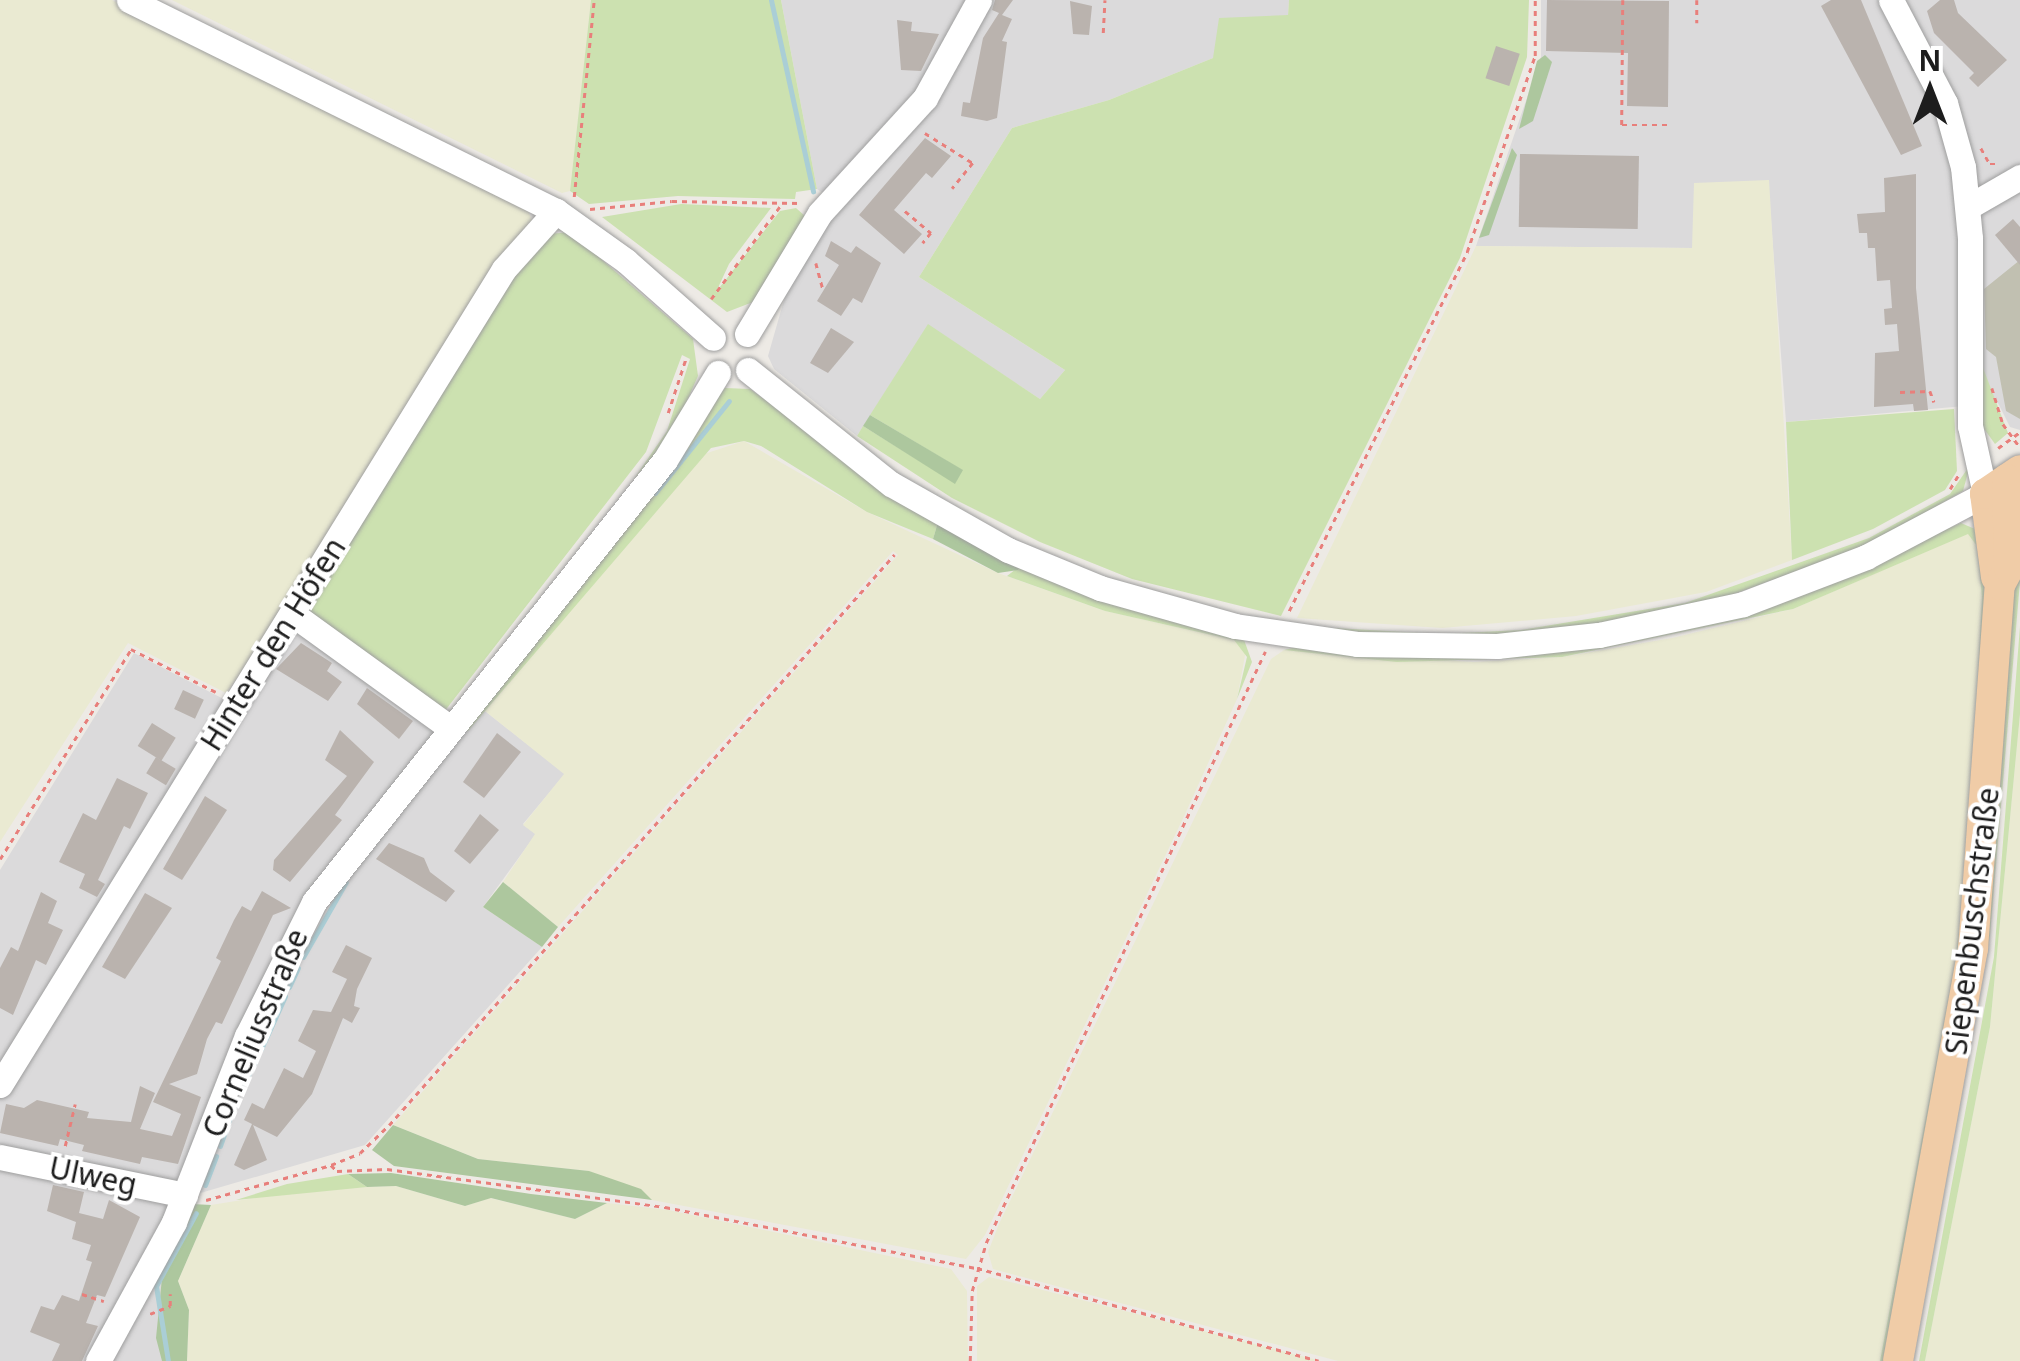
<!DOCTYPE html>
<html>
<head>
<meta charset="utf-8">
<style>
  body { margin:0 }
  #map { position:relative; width:2020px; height:1361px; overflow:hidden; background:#edeae5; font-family:"Noto Sans",sans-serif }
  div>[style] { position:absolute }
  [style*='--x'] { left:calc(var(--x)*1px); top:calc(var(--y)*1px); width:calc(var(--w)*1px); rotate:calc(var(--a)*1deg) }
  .residential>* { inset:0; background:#dbdadb }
  .construction>* { inset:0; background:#c1c0b1 }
  .farmland>* { inset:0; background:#eaead2 }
  .grass>* { inset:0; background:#cce1b0 }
  .forest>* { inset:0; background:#adc79e }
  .stream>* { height:5px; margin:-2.5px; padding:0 2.5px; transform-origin:2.5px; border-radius:2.5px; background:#aaced6 }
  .building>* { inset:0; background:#bab3ae; transform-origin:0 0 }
  .path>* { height:2.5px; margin-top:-1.25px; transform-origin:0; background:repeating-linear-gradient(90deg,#e87f7b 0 5px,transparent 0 10px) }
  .roads { filter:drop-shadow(0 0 2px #9e9e9e) drop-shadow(0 0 2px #9e9e9e) }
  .minor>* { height:25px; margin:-12.5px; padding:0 12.5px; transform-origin:12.5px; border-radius:12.5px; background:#fff }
  .major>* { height:30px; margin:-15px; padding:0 15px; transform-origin:15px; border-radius:15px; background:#f0cca7 }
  span { translate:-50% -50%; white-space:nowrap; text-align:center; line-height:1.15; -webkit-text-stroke:8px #fff; paint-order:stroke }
  .street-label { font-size:30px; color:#1d1d1d }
  .north { position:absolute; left:1880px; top:40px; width:100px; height:100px; -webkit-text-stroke:8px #fff; paint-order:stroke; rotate:0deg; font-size:28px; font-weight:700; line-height:40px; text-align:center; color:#1d1d1d }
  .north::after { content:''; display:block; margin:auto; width:35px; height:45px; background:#1d1d1d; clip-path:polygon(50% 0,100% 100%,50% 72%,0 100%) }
</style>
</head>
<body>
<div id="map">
  <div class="residential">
    <i style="clip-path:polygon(781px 0,1289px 0,1288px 15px,1213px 58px,1109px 100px,1012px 128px,919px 277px,1065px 370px,1040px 399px,928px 325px,857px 436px,774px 369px,768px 356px,786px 293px,840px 204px,817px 189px)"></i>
    <i style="clip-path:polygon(1541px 0,2020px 0,2020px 430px,2010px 427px,1998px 403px,1786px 422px,1768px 180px,1693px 248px,1476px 246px,1541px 57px)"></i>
    <i style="clip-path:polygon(296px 622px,451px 734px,485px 711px,565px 774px,523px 824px,536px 834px,483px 907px,542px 947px,365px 1145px,197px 1194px,162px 1268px,162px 1361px,0 1361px,0 870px,134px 653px,243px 709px)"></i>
  </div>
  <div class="construction">
    <i style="clip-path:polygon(2020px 260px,2020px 419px,2006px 411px,1996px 357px,1986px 349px,1984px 289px)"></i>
  </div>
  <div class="farmland">
    <i style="clip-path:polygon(0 0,112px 0,525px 203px,533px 223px,319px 567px,226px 693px,128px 643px,0 842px)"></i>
    <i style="clip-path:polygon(172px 0,591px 0,570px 191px,562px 193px)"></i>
    <i style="clip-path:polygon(1769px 180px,1792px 560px,1706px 592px,1576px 616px,1442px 628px,1297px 618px,1476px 246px,1692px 248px,1694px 183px)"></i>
    <i style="clip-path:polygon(744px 441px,867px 512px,998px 573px,1105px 611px,1234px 640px,1246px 650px,1237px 699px,1186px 812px,985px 1235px,966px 1259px,652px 1200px,589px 1171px,478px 1159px,393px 1125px,898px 555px,893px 551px,558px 927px,503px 882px,535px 834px,523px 825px,564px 774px,485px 711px,698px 456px)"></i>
    <i style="clip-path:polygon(1968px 533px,1977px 546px,1982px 598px,1968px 858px,1955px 962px,1880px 1361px,1338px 1361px,993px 1269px,988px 1252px,999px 1224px,1271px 659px,1284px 650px,1474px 662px,1562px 657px,1672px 638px,1793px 609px)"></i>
    <i style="clip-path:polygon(2020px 714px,2020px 1361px,1925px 1361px,1990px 1027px)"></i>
    <i style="clip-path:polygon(396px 1186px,465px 1206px,490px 1198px,575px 1219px,607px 1203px,668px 1210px,951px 1269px,967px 1291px,968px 1361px,187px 1361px,189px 1310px,178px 1281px,211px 1205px,309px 1189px)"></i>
    <i style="clip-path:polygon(989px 1277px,1027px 1286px,1321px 1361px,977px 1361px,977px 1286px)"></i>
  </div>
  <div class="grass">
    <i style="clip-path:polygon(591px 0,781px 0,817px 189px,796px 192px,795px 199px,678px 196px,589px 204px,570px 191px)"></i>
    <i style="clip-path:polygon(1289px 0,1529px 0,1527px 57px,1460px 258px,1281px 616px,1132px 579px,1040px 542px,952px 498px,857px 436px,863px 426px,955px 483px,962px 470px,870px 415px,928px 324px,1040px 399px,1065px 370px,919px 277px,1012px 128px,1109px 100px,1213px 58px,1219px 18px,1288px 15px)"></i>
    <i style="clip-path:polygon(681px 204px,771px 208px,729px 264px,716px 292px,780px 211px,796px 208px,806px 217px,753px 302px,727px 312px,602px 217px)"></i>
    <i style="clip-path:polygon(570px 232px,693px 339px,698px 376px,673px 432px,633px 480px,667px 431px,690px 359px,682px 355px,646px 452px,444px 712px,304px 609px,488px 304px,549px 234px)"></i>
    <i style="clip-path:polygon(1980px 360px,2008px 433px,1995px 444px,1982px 426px)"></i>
    <i style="clip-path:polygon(725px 388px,750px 389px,938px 522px,933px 539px,867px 512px,761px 446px,744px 441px,711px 448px,468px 731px,459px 725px)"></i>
    <i style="clip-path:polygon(1954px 409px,1957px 471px,1945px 490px,1873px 529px,1792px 560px,1786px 422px)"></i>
    <i style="clip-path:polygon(1970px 465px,1963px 491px,1869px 545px,1712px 602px,1556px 633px,1415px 639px,1316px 627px,1441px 634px,1521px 630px,1685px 603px,1869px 538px,1950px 494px)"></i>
    <i style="clip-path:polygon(2020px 493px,2020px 581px,1990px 935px,1939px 1218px)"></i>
    <i style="clip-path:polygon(1961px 523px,1975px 529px,1987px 569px,1975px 855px,1889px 1361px,1880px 1361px,1955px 962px,1968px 858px,1982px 598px,1977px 546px,1968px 534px,1793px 609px,1562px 657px,1397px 662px,1284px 650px,1305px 645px,1356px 653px,1766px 608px)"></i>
    <i style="clip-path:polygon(1020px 566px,1243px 637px,1252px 662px,1237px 699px,1247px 657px,1234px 640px,1105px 611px,1007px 576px)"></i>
    <i style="clip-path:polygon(2020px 626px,2020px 714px,1990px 1027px,1925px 1361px,1919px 1361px,1994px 957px)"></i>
    <i style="clip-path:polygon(348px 1174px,367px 1187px,236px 1200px,287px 1184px)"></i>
  </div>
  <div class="forest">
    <i style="clip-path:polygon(1545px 55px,1552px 62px,1533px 121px,1519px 129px,1537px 61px)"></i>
    <i style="clip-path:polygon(1512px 148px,1517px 155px,1489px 235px,1479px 238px)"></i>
    <i style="clip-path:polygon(870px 415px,963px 470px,955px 484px,863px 426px)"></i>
    <i style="clip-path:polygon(938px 522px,1020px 566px,1018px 570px,998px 573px,933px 539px)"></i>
    <i style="clip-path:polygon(503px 882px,558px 927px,542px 947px,483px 907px)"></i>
    <i style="clip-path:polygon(393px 1125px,478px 1159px,589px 1171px,641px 1189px,652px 1200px,394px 1166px,372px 1150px)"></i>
    <i style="clip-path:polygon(391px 1173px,531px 1194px,607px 1203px,575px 1219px,491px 1198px,465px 1206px,396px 1186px,367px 1187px,348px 1174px)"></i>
    <i style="clip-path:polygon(192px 1204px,211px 1205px,178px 1281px,189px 1310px,187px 1361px,162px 1361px,156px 1338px,163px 1268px)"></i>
  </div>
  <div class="stream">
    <i style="--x:771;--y:0;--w:196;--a:77.6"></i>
    <i style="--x:655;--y:493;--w:118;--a:-51.2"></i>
    <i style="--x:303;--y:957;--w:86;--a:-60.2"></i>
    <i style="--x:289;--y:987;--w:21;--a:-65"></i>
    <i style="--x:261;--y:1049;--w:58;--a:-65.6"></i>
    <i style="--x:244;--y:1083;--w:28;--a:-63"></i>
    <i style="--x:220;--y:1146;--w:49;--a:-70.8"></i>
    <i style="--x:205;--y:1185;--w:31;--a:-69"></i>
    <i style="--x:168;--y:1361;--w:76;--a:-99.1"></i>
    <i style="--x:156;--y:1286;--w:83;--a:-61.3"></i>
  </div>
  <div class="building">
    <i style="clip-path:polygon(995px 0,1013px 0,1002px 15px,1012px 19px,1002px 41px,1007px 42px,997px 118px,987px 121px,961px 116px,963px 102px,970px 103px,983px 38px,999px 13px,992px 10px)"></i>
    <i style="clip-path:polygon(1547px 0,1669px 1px,1668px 107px,1627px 106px,1628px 53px,1546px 51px)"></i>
    <i style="clip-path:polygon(1831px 0,1861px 0,1922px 146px,1901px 155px,1821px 6px)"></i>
    <i style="clip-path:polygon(1940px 0,1954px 0,1958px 13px,2007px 60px,1978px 87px,1969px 78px,1974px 73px,1934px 33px,1927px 11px)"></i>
    <i style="clip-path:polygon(1070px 1px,1092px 6px,1089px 35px,1073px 34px)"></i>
    <i style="clip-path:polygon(897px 20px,912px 22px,911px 31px,939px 34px,921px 71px,901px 70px)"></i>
    <i style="left:1496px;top:46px;width:25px;height:34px;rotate:18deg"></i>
    <i style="clip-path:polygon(925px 138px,951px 156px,932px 178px,926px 173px,894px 210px,922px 234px,904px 254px,859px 215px)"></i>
    <i style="left:1520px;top:154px;width:119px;height:73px;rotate:1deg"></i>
    <i style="clip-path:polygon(1916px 174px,1916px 288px,1928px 410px,1914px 411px,1913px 404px,1874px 407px,1875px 353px,1899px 351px,1897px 324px,1885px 325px,1884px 309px,1892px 308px,1890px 280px,1877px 281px,1875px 248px,1868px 248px,1867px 233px,1859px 233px,1857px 214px,1885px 212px,1884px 178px)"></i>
    <i style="clip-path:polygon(2013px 219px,2020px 227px,2020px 265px,1995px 235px)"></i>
    <i style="clip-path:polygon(831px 241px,851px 253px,856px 246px,881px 263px,862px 303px,853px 298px,841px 316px,817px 301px,839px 265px,825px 256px)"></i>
    <i style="clip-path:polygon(831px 328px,854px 342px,828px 373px,810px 363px)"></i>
    <i style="clip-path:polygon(301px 643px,332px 663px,327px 671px,342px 682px,328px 701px,276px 669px)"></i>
    <i style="clip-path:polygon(367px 688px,413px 721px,399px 739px,357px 704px)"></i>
    <i style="left:183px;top:690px;width:23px;height:21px;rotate:25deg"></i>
    <i style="left:152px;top:723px;width:28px;height:27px;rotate:32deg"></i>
    <i style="clip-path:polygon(340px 730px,374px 762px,335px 815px,342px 820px,290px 882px,273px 870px,274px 860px,347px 776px,325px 760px)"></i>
    <i style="clip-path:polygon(497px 733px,521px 752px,484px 798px,463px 782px)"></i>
    <i style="left:156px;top:757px;width:23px;height:19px;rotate:31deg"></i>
    <i style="clip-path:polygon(117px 778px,148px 793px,130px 829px,124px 826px,98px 880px,105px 884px,97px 897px,79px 888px,85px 874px,59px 862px,83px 813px,96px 820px)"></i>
    <i style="clip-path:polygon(205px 796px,227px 810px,182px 880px,163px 869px)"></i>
    <i style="clip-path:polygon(480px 814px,499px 830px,470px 864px,454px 851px)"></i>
    <i style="clip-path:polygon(389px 843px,424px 858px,430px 872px,455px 891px,446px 902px,376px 859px)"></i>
    <i style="clip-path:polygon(262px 891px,291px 908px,273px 915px,222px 1024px,216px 1022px,207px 1039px,197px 1074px,169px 1084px,201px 1097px,178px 1164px,142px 1157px,140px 1164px,82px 1151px,84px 1145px,60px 1139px,58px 1146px,0 1133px,6px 1104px,24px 1108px,37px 1100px,89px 1112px,87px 1118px,131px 1122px,140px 1086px,155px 1093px,140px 1129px,172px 1136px,181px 1114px,153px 1102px,221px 961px,216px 958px,234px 920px,242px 906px,251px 911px)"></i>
    <i style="clip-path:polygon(41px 892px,57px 901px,48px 923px,63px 930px,46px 965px,36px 960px,13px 1015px,0 1008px,0 968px,11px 947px,18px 951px)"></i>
    <i style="clip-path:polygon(145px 893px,172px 908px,125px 979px,102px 967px)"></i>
    <i style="clip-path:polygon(346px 945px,372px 958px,357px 989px,354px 1006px,360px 1008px,352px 1023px,343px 1018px,312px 1094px,277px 1137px,253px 1125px,267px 1160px,244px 1170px,234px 1165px,252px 1124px,244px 1120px,252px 1103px,264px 1109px,284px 1068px,303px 1078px,316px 1051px,298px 1041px,313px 1010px,331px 1012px,347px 979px,332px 972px)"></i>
    <i style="clip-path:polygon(53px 1185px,84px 1192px,79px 1213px,103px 1219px,109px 1200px,140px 1217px,105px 1297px,97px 1295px,86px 1323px,98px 1326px,82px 1361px,52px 1361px,60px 1344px,30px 1332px,41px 1306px,54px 1310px,62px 1295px,79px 1301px,92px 1262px,86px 1260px,91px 1245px,72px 1239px,76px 1222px,47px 1211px)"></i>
  </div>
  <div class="path">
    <i style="--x:1623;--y:0;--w:125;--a:90.5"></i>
    <i style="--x:1622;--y:125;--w:46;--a:0"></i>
    <i style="--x:1697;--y:0;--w:23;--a:90"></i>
    <i style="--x:1103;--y:33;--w:33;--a:-87"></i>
    <i style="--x:925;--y:133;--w:57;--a:32"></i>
    <i style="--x:973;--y:163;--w:33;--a:129"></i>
    <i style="--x:1981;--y:148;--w:18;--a:61"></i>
    <i style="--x:1990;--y:164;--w:8;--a:0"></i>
    <i style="--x:574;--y:197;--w:198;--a:-84.2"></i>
    <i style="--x:590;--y:209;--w:82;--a:-5.6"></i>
    <i style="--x:672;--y:201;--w:130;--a:0.9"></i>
    <i style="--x:905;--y:211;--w:34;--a:40"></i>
    <i style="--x:931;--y:233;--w:13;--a:129"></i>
    <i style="--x:816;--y:263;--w:27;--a:75"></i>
    <i style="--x:711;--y:299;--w:116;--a:-53.4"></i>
    <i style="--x:1992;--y:388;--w:38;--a:73"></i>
    <i style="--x:2003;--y:424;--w:27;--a:54"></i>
    <i style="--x:1900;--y:392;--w:30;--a:-2"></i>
    <i style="--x:1930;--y:391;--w:12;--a:70"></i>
    <i style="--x:668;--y:413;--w:58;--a:-71.9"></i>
    <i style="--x:1998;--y:448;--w:27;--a:-36"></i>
    <i style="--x:1950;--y:489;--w:17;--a:-59"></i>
    <i style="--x:1289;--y:611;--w:401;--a:-63.6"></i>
    <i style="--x:1467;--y:252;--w:207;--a:-70.9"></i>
    <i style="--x:1535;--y:56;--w:56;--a:-90"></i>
    <i style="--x:0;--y:859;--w:248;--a:-58"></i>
    <i style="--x:131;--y:649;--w:95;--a:26.8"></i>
    <i style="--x:65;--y:1146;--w:43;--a:-76.6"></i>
    <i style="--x:331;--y:1165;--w:31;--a:-22"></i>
    <i style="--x:360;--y:1153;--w:40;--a:-44"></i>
    <i style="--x:389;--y:1125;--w:762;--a:-48.46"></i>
    <i style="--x:206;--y:1200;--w:130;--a:-15.6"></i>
    <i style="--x:331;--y:1165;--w:8;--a:45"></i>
    <i style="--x:337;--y:1171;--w:50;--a:-2.3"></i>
    <i style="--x:387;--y:1169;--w:281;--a:7.8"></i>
    <i style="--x:665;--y:1207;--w:318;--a:11.1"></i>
    <i style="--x:977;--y:1268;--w:354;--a:15.2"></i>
    <i style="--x:82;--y:1294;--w:23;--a:18"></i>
    <i style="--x:150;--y:1314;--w:22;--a:-22"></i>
    <i style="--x:170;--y:1306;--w:12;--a:-90"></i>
    <i style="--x:970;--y:1361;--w:70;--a:-88.4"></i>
    <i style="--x:972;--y:1291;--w:50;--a:-73.7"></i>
    <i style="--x:986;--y:1243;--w:654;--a:-64.73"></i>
  </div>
  <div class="roads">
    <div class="minor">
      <i style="--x:129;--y:0;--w:476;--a:26.3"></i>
      <i style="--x:556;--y:211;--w:86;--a:35.5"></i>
      <i style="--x:626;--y:261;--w:116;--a:41.5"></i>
      <i style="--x:1968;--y:207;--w:60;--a:-30"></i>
      <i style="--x:747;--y:334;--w:141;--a:-58.9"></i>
      <i style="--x:820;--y:213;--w:156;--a:-47.6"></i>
      <i style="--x:925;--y:98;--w:112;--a:-61.1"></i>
      <i style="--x:748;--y:370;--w:183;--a:38.6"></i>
      <i style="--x:891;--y:484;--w:134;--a:29.4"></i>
      <i style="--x:1008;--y:550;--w:100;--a:22.4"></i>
      <i style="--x:1100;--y:588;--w:140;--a:15.7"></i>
      <i style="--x:1235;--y:626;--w:123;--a:8.4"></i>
      <i style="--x:1357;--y:644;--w:140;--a:0.8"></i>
      <i style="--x:1497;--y:646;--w:103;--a:-6.2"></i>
      <i style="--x:1599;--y:635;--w:147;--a:-12.1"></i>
      <i style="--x:1743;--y:604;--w:132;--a:-20.9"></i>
      <i style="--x:1866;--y:557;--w:135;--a:-27.9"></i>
      <i style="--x:1985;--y:494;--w:70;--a:-102.4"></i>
      <i style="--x:1970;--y:426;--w:188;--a:-90"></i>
      <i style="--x:1970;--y:238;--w:71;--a:-95.6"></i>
      <i style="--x:1963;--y:167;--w:66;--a:-105.7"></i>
      <i style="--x:1945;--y:103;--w:116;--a:-117.7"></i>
      <i style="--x:294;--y:615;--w:191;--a:35.9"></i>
      <i style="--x:0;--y:1085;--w:959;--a:-58.3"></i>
      <i style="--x:504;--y:269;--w:78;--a:-48.1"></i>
      <i style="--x:0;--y:1157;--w:189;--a:11.6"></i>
      <i style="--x:98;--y:1361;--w:158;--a:-61.3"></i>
      <i style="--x:174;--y:1222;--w:200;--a:-68.6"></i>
      <i style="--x:247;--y:1036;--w:150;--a:-63.4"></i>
      <i style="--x:314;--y:902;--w:564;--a:-51.55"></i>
      <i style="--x:665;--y:460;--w:102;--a:-58.7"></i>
    </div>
    <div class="major">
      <i style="--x:1996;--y:577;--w:84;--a:-97.5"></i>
      <i style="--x:1985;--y:494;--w:42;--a:-34.4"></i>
      <i style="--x:1898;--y:1361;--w:419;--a:-79.7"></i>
      <i style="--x:1973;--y:949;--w:365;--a:-85.8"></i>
      <i style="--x:2000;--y:585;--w:19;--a:-62"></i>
      <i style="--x:2009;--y:568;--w:89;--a:-91.3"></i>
    </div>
  </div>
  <div class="street-label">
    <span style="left:273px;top:644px;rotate:-58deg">Hinter den Höfen</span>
    <span style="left:1972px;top:921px;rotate:-83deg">Siepenbuschstraße</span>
    <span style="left:255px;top:1033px;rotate:-67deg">Corneliusstraße</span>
    <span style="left:93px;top:1176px;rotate:12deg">Ulweg</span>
  </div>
  <div class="north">N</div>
</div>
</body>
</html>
